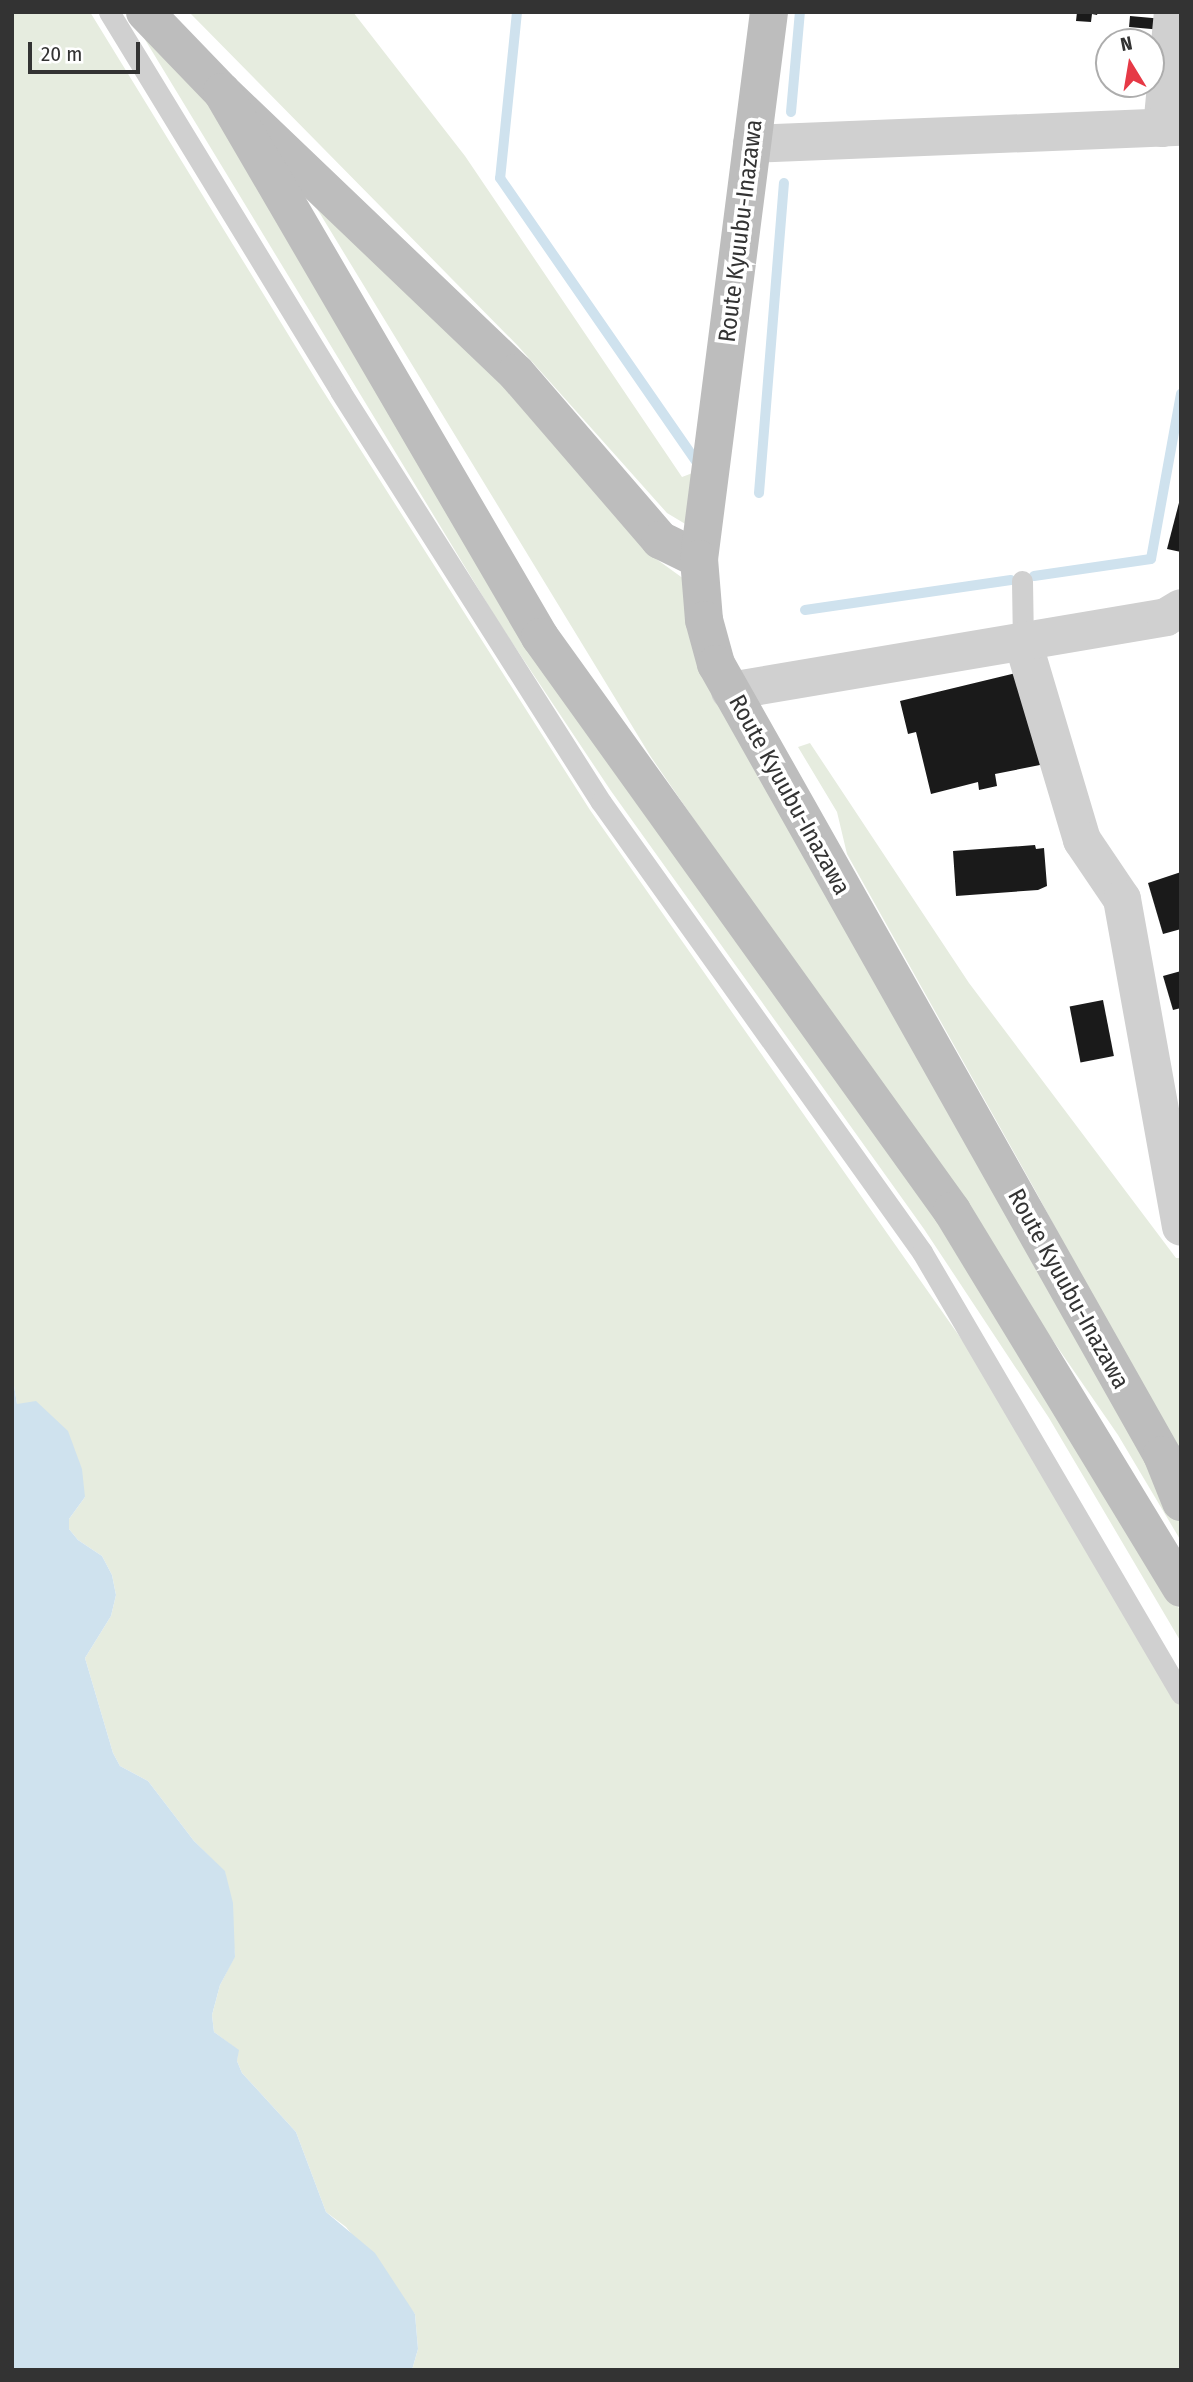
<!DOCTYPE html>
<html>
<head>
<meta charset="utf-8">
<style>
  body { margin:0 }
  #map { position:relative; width:1193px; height:2382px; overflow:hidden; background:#fff; font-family:"Fira Sans Condensed",sans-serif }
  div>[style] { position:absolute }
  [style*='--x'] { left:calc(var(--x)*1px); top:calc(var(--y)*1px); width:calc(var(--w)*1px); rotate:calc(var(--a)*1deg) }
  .green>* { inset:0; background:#e6ecdf }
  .water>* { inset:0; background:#cfe2ee }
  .stream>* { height:10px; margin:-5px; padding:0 5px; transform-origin:5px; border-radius:5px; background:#cfe2ee }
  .building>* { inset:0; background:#1a1a1a; transform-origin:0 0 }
  .lane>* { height:21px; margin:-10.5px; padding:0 10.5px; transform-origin:10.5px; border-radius:10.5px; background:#d0d0d0 }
  .street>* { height:38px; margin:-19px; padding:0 19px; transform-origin:19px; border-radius:19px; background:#d0d0d0 }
  .secondary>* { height:38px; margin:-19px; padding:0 19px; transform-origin:19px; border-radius:19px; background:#bdbdbd }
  span { translate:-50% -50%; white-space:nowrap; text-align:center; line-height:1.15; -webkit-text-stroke:7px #fff; paint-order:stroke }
  .street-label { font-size:24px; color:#333 }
  .frame { position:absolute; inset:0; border:14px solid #333; pointer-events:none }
  .north { position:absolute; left:1095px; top:28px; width:70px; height:70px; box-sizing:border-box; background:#fff; border:2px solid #adadad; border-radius:50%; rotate:349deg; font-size:19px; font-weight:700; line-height:28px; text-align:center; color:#333 }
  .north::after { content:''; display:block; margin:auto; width:24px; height:32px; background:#e63946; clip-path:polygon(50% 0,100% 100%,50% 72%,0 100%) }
  .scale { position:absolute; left:28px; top:42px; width:112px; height:32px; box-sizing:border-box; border:4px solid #333; border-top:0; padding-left:9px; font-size:21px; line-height:24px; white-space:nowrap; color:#333; -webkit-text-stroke:5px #fff; paint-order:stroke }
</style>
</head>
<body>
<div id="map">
  <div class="green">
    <i style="clip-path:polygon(12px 12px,90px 12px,318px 383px,590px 810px,974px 1357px,1181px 1701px,1181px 2370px,412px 2370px,418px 2349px,415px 2314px,346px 2227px,326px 2212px,296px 2132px,242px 2073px,237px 2061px,238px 2050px,214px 2032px,212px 2015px,220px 1985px,235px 1956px,225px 1872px,194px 1841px,148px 1781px,120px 1766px,113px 1753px,85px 1658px,111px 1616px,116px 1595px,112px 1575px,102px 1556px,78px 1540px,69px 1529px,69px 1519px,85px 1497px,17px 1404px,12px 1373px)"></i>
    <i style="clip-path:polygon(189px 12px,353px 12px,465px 156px,682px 477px,711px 466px,692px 528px,667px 513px,518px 346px)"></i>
    <i style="clip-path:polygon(141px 33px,208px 93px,1080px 1440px,1181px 1612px,1181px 1642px,1049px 1418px,924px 1229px,611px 791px,499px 623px)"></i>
    <i style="clip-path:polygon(305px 189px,514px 397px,648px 553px,702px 592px,703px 611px,1143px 1446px,1181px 1521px,1181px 1541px,1118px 1435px,651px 757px)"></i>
    <i style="clip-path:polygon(810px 743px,969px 983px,1176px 1258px,1181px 1258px,1181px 1462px,1035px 1190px,847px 854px,837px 812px,798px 747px)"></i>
  </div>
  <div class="water">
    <i style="clip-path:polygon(12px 1373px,17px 1404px,36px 1401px,68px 1431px,82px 1469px,85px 1497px,69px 1519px,69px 1529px,78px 1540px,102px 1556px,112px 1575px,116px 1595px,111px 1616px,85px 1658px,113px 1753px,120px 1766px,148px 1781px,194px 1841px,225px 1871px,233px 1903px,235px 1957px,220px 1985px,212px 2015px,214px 2032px,239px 2050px,237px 2061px,242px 2073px,296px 2132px,326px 2212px,375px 2253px,415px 2314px,418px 2349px,412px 2370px,12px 2370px)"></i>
  </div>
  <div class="stream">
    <i style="--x:517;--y:12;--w:167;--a:95.8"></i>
    <i style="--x:500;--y:178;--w:351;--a:55.3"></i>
    <i style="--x:791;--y:112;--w:100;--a:-84.9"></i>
    <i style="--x:759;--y:493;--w:311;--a:-85.4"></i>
    <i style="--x:1034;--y:576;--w:118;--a:-8.3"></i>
    <i style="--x:1151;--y:559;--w:168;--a:-79.7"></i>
    <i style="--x:805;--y:610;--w:208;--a:-8.3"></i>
  </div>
  <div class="building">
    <i style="clip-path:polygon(1077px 12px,1098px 12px,1097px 15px,1092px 14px,1091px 22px,1076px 21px)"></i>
    <i style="left:1130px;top:16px;width:25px;height:11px;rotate:5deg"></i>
    <i style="clip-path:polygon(1181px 495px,1181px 552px,1167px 549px)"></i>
    <i style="clip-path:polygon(1016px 673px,1050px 763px,995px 774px,997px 786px,979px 790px,978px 782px,931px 794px,916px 732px,908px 734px,900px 701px)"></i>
    <i style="clip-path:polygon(1035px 845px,1036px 849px,1044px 848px,1047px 886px,1038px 890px,956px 896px,953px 851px)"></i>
    <i style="clip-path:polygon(1181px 872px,1181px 929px,1163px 934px,1148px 883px)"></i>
    <i style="clip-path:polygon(1181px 971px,1181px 1008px,1173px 1010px,1163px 976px)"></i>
    <i style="left:1103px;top:1000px;width:57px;height:34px;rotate:79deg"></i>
  </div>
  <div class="lane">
    <i style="--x:109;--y:12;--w:444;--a:58.6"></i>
    <i style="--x:340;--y:391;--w:487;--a:57.6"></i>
    <i style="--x:601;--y:802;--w:553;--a:54.5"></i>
    <i style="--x:922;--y:1252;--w:512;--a:59.63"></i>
    <i style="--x:1022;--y:581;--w:61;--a:89.1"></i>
  </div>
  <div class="street">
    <i style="--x:1162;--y:128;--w:117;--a:-84.6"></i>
    <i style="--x:752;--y:144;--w:429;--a:-2.3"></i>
    <i style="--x:1023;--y:642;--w:207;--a:73.4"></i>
    <i style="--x:1082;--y:840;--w:71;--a:55.9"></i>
    <i style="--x:1122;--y:899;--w:333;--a:79.8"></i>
    <i style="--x:730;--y:691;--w:442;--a:-9.6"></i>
    <i style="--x:1166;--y:617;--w:17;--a:-31"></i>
  </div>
  <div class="secondary">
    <i style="--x:145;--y:12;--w:111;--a:46.1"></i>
    <i style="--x:222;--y:92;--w:407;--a:43.7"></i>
    <i style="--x:516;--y:373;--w:221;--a:49.2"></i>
    <i style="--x:660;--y:540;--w:43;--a:26"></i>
    <i style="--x:769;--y:12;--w:551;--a:97.29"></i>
    <i style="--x:699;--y:559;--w:61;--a:85.3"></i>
    <i style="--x:704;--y:620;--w:46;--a:74.7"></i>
    <i style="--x:716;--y:664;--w:908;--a:60.58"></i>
    <i style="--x:1162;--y:1455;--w:51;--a:68"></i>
    <i style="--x:222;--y:92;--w:631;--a:59.74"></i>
    <i style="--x:540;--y:637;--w:707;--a:54.33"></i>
    <i style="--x:952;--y:1211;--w:441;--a:58.7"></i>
  </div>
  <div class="street-label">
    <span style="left:741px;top:231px;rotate:-83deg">Route Kyuubu-Inazawa</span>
    <span style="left:789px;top:795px;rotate:61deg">Route Kyuubu-Inazawa</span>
    <span style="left:1068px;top:1289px;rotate:61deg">Route Kyuubu-Inazawa</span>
  </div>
  <div class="frame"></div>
  <div class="north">N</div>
  <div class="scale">20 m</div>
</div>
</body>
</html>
